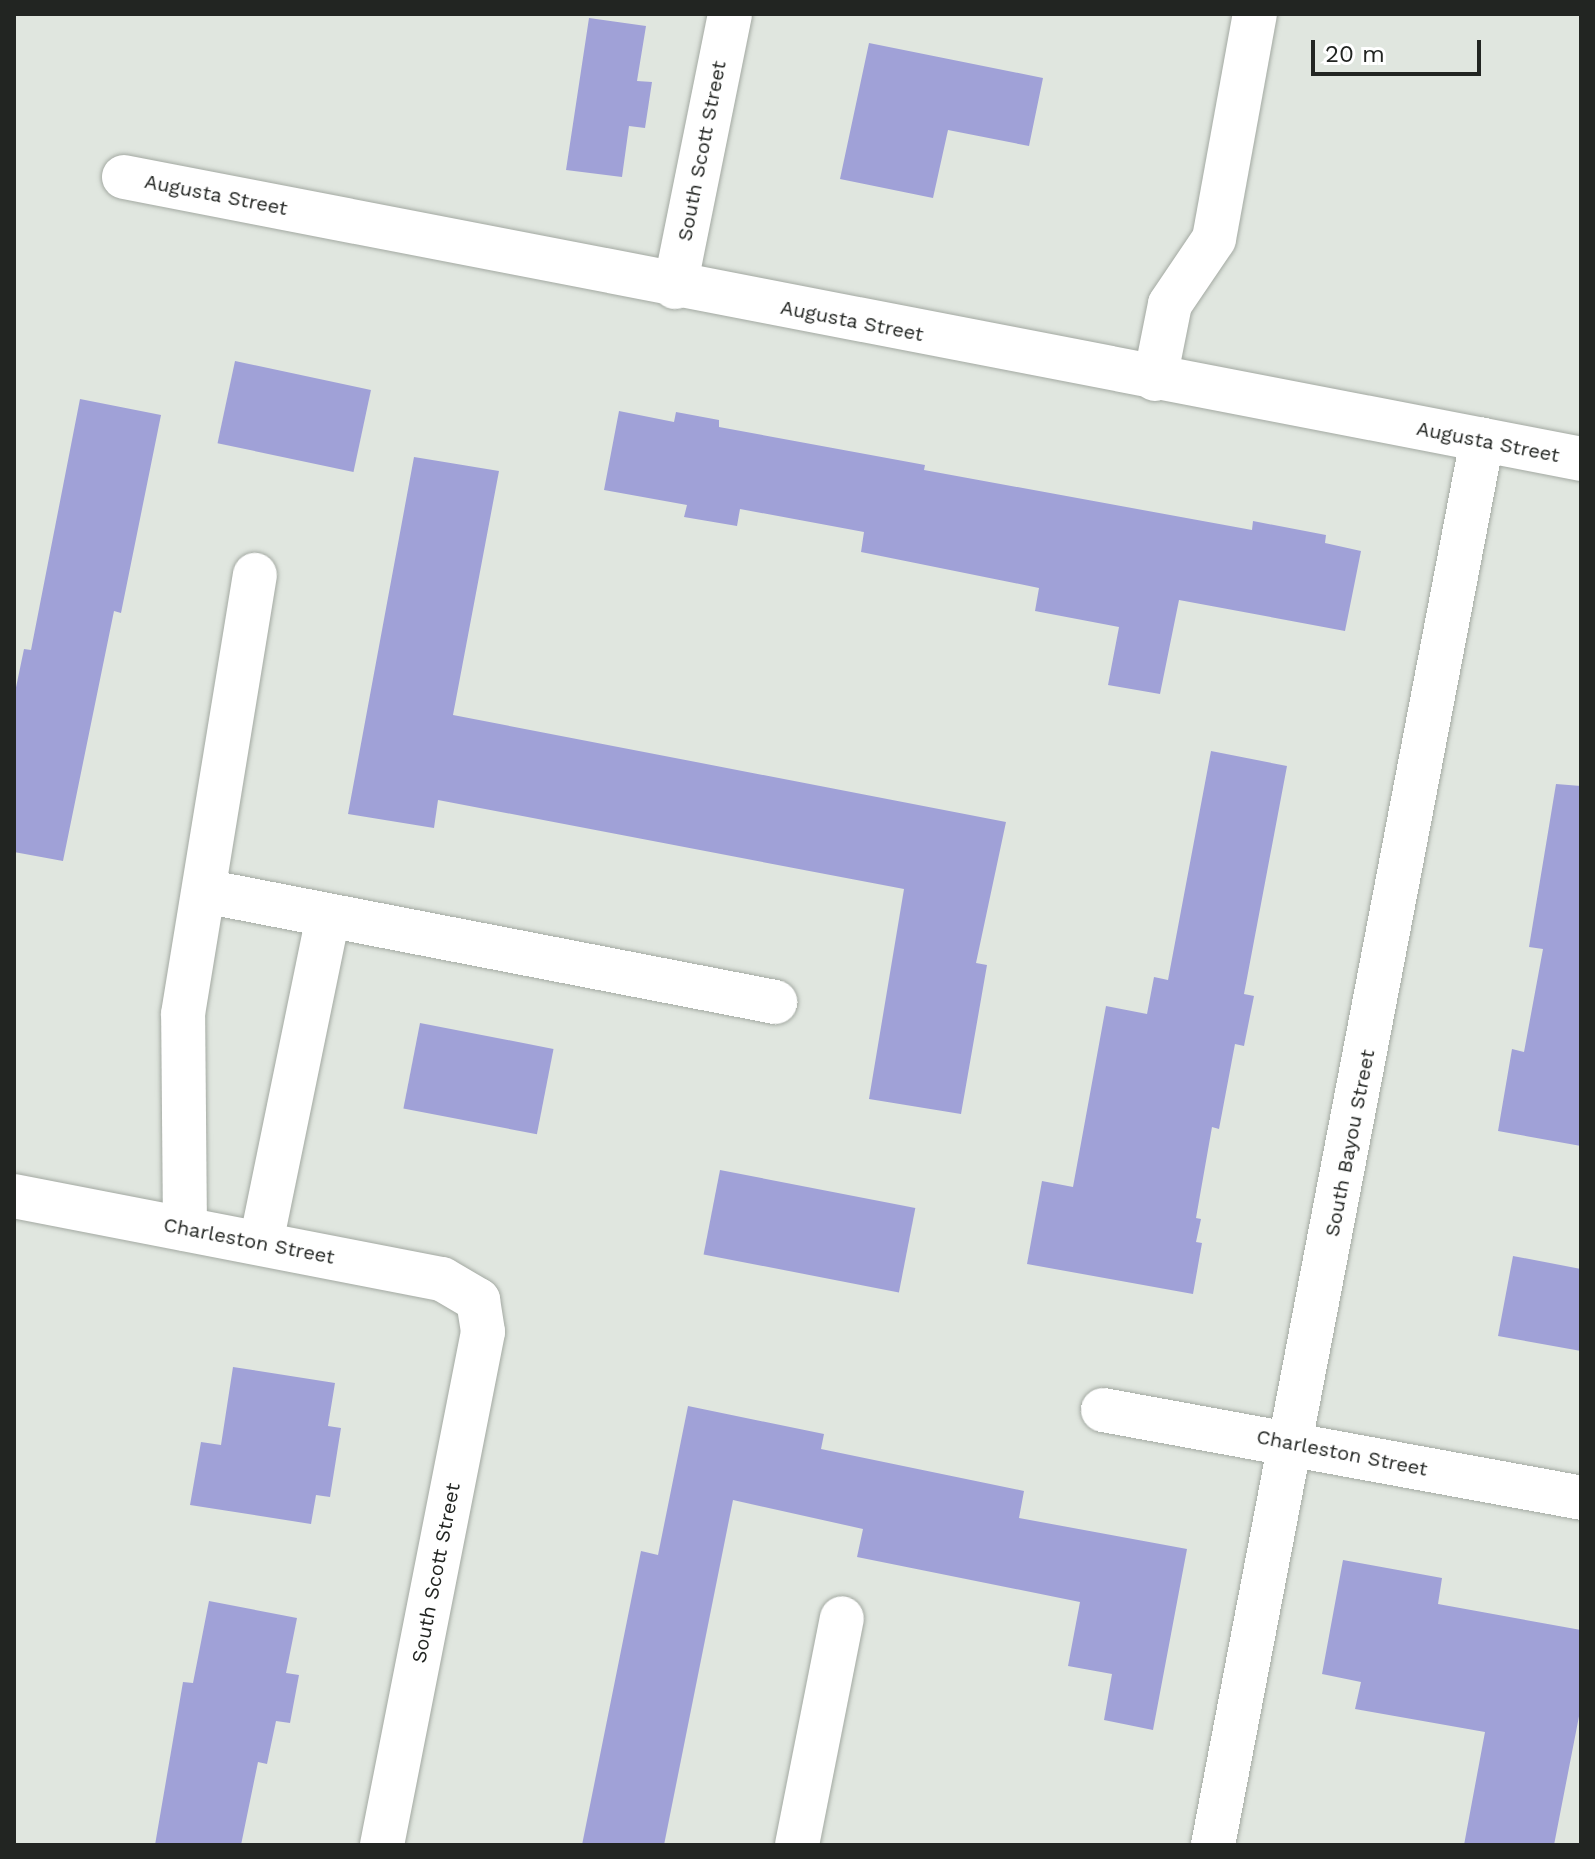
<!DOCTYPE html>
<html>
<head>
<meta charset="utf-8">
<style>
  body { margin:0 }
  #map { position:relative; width:1595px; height:1859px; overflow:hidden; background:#e0e6df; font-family:"Work Sans",sans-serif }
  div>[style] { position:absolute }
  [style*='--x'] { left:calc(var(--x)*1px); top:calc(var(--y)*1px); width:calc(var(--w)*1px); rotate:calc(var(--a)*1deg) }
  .building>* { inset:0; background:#a0a1d7; transform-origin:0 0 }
  .roads { filter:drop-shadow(0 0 2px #a3a9a2) drop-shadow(0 0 2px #a3a9a2) }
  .minor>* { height:44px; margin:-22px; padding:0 22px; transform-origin:22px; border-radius:22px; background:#fff }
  span { translate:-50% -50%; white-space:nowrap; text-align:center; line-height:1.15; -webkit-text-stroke:6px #fff; paint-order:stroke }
  .street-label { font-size:20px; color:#222522 }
  .frame { position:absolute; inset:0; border:16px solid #222522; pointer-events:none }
  .scale { position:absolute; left:1311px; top:40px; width:170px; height:36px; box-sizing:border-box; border:4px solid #222522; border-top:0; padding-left:10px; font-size:24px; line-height:28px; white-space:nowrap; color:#222522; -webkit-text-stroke:6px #fff; paint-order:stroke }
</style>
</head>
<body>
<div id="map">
  <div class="building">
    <i style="clip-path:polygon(589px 18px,646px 26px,637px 81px,652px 82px,645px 128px,629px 126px,622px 177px,566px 170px)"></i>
    <i style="clip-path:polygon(869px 43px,1043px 78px,1029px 146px,948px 130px,933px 198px,840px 179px)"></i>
    <i style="left:235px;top:361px;width:139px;height:84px;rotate:12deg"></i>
    <i style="clip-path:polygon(80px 399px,161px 415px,121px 613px,114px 611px,63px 861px,14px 852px,14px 697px,24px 649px,31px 650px)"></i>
    <i style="clip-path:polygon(619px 411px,674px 422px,676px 412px,719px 420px,719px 427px,925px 465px,924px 470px,1252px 530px,1253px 521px,1326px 535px,1325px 543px,1361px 551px,1345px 631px,1179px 600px,1160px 694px,1108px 685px,1119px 627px,1035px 611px,1039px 588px,861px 552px,864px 532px,740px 509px,737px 526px,684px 517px,687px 505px,604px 490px)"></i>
    <i style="clip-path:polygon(414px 457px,499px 471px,453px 715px,1006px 822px,976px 963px,987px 965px,961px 1114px,869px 1099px,904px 889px,438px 800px,434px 828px,348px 814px)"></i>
    <i style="clip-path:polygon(1211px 751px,1287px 766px,1244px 994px,1254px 996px,1244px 1046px,1235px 1044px,1219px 1129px,1212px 1127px,1196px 1218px,1201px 1219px,1196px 1242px,1202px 1243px,1193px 1294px,1027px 1264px,1042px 1181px,1073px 1187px,1106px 1006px,1147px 1014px,1154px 977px,1168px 980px)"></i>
    <i style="clip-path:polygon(1556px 784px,1581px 786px,1581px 1146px,1498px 1131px,1512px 1049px,1524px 1052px,1543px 949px,1529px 947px)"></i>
    <i style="left:420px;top:1023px;width:136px;height:87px;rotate:11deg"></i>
    <i style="left:720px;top:1170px;width:199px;height:86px;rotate:11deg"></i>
    <i style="clip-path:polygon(1513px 1256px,1581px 1269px,1581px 1351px,1498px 1336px)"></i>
    <i style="clip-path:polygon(233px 1367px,335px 1383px,328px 1426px,341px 1428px,330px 1497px,316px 1495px,311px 1524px,190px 1505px,201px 1442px,221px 1445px)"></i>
    <i style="clip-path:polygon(688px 1406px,824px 1434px,821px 1449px,1024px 1491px,1019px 1518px,1187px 1549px,1153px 1730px,1104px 1720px,1112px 1674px,1068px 1666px,1080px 1602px,857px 1557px,863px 1529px,733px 1500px,664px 1845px,582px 1845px,641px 1551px,658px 1555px)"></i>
    <i style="clip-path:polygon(1343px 1560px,1442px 1578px,1438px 1604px,1581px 1630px,1581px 1706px,1554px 1845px,1464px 1845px,1485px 1732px,1355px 1709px,1361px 1682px,1322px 1674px)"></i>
    <i style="clip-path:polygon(209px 1601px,297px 1618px,286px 1673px,299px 1675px,290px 1723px,276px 1721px,267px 1764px,258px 1762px,241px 1845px,155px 1845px,183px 1682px,193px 1683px)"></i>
  </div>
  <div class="roads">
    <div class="minor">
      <i style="--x:124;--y:177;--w:1484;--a:10.95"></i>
      <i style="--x:675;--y:287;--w:278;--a:-78.6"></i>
      <i style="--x:1155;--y:379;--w:76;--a:-78.7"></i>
      <i style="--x:1170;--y:304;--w:78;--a:-55.9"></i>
      <i style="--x:1214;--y:239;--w:229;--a:-79.7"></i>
      <i style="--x:204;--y:891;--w:582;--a:11"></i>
      <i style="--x:14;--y:1196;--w:436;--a:11"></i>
      <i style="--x:442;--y:1279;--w:42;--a:30.3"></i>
      <i style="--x:478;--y:1300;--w:32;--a:81"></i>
      <i style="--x:483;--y:1332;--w:523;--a:101.14"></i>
      <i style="--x:185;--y:1229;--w:215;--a:-90.5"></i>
      <i style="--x:183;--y:1014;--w:445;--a:-80.7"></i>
      <i style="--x:261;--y:1243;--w:333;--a:-78.4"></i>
      <i style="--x:1103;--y:1410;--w:486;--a:10.4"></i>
      <i style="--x:797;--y:1845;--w:231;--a:-78.8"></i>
      <i style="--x:1213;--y:1845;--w:1431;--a:-79.16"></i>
    </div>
  </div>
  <div class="street-label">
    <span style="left:702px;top:151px;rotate:-79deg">South Scott Street</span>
    <span style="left:216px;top:195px;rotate:11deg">Augusta Street</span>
    <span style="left:852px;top:321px;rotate:11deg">Augusta Street</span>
    <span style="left:1488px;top:442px;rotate:11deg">Augusta Street</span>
    <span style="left:1350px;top:1143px;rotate:-79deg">South Bayou Street</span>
    <span style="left:249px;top:1241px;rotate:11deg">Charleston Street</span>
    <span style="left:1342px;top:1453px;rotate:11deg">Charleston Street</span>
    <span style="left:436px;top:1573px;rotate:-79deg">South Scott Street</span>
  </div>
  <div class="frame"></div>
  <div class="scale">20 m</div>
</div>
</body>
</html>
